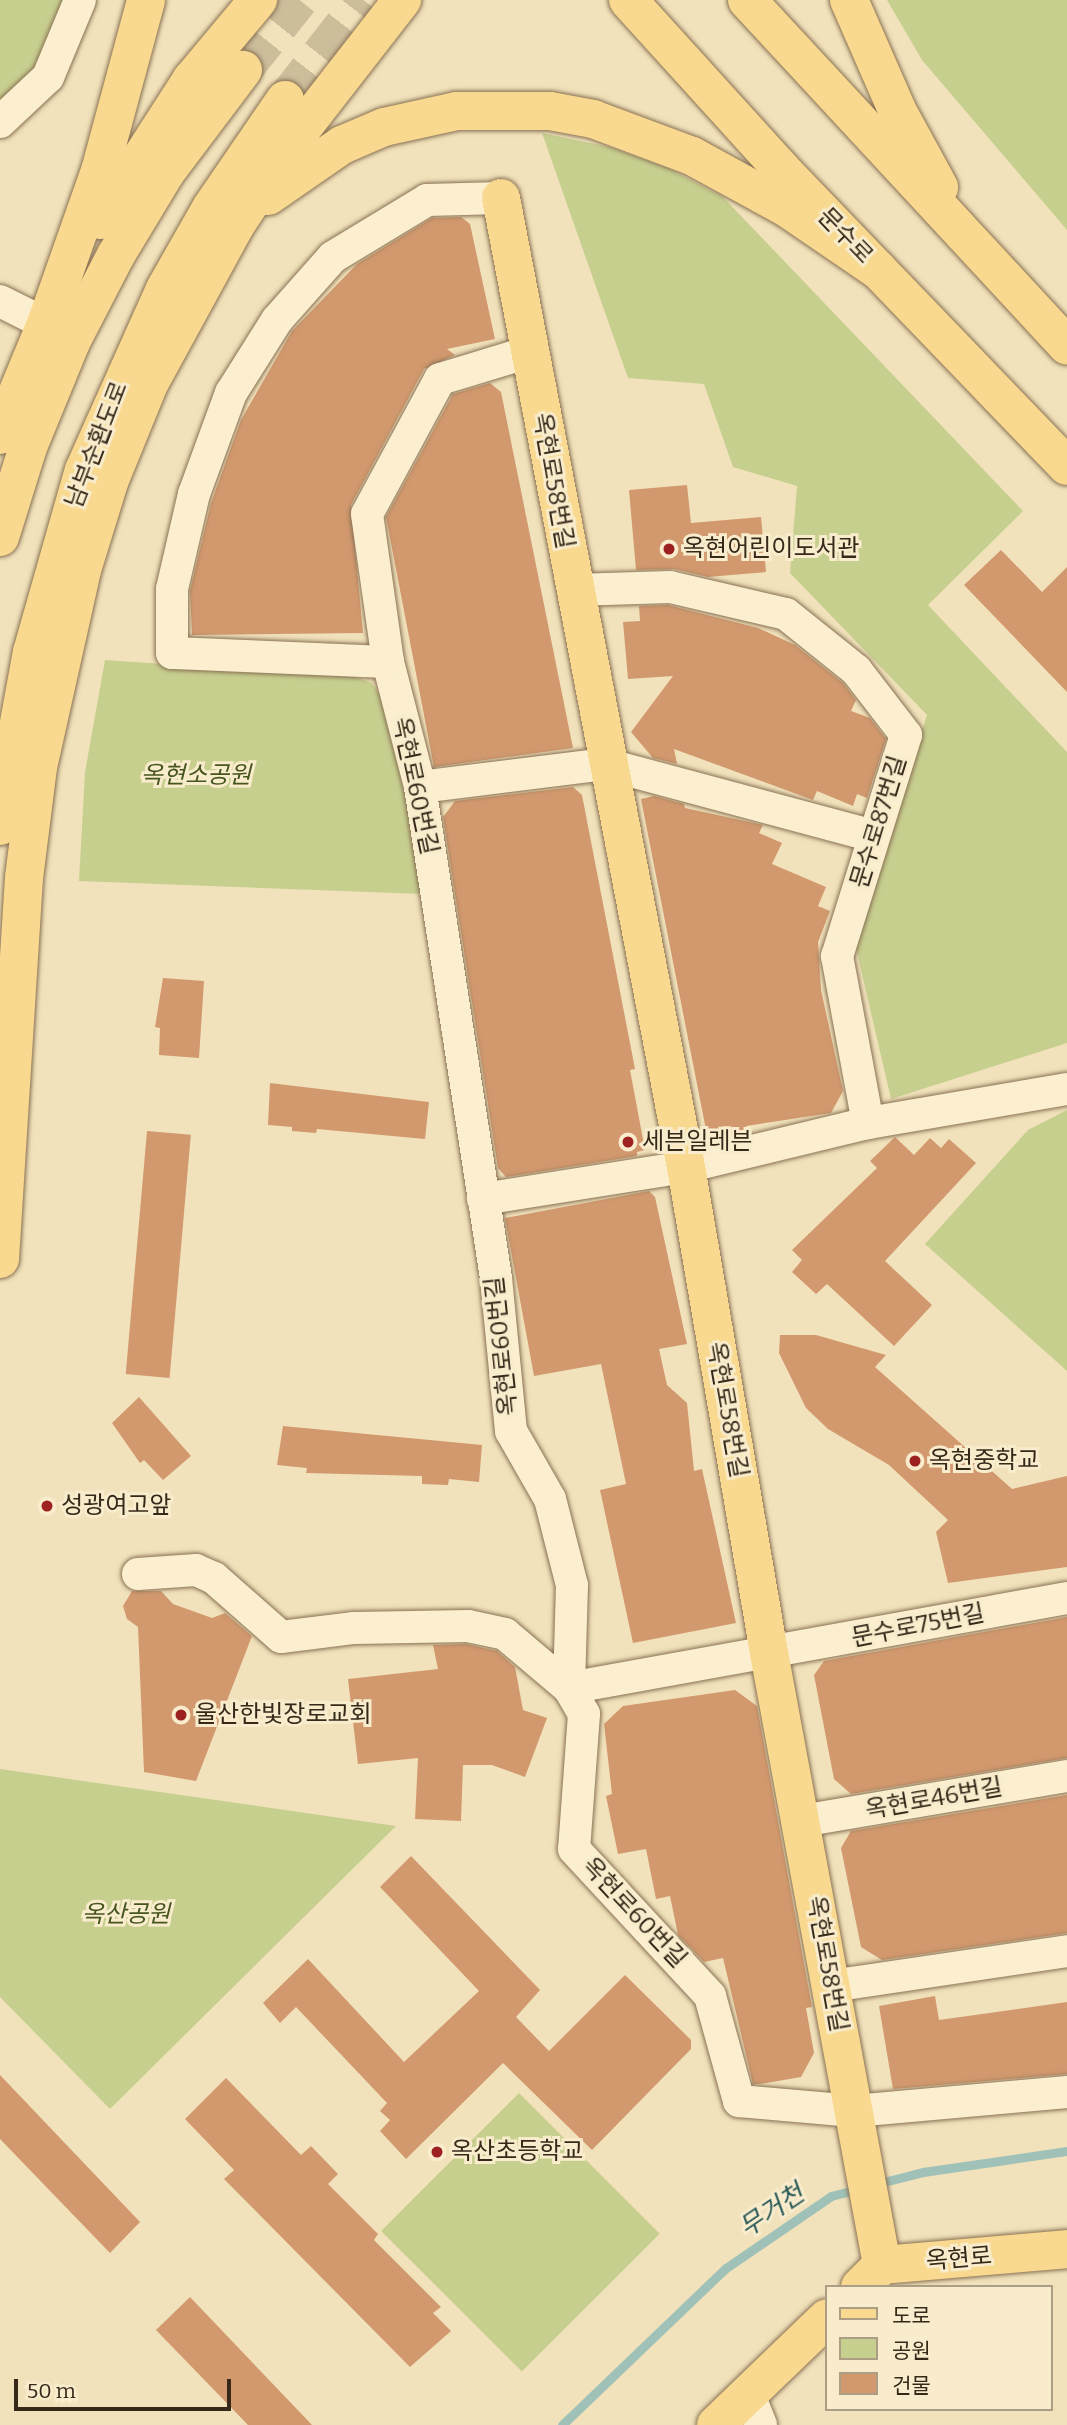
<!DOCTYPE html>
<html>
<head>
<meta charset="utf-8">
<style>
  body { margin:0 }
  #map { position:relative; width:1067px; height:2425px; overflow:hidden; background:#f1e2bb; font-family:Bitter,"Noto Sans KR",serif }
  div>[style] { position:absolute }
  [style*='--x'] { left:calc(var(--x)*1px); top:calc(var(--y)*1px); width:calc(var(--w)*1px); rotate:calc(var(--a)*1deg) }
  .green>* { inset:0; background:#c7cf8f; transform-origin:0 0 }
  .stream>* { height:9px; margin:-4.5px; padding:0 4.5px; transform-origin:4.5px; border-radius:4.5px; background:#a0c1b8 }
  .building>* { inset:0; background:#d2996e; transform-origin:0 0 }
  .major-tunnel>* { height:38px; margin-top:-19px; transform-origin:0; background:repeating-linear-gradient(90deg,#ccbd9b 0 38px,transparent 0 57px) }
  .roads { filter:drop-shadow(0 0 2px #897154) drop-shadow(0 0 2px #897154) }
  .minor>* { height:32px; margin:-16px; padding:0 16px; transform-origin:16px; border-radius:16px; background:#fbefcf }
  .major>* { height:38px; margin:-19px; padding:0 19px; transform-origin:19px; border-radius:19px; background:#f8d98f }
  .dots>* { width:19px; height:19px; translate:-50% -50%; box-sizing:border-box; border:4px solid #f8eccc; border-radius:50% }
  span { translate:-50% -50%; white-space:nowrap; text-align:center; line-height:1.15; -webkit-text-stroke:6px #f8eccc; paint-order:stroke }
  .street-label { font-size:24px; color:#37291a }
  .poi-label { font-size:24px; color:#37291a }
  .left { translate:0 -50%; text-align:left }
  .park-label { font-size:24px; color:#47551f; font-style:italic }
  .water-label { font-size:26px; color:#285856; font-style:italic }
  .legend { position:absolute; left:825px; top:2285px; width:228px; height:126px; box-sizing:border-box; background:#f8eccc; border:2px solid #ab9e85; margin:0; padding:9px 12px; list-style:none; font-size:21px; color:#37291a }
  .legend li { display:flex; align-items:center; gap:14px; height:35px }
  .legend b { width:35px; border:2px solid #ab9e85 }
  .scale { position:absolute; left:14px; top:2379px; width:217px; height:32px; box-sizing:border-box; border:4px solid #37291a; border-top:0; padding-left:9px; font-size:21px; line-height:24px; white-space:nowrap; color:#37291a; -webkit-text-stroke:5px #f8eccc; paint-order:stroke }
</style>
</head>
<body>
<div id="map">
  <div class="green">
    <i style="clip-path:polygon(0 0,71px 0,45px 51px,12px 100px,0 110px)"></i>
    <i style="clip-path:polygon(887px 0,1067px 0,1067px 230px,922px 60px)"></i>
    <i style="clip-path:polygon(542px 133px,609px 147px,670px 169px,723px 197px,1023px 511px,928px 605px,1067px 752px,1067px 1043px,891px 1099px,855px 944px,927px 715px,790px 573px,797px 486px,733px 467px,704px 384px,628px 378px)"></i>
    <i style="clip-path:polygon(105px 660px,355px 677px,372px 683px,383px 700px,407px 797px,421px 894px,79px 881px,85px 772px)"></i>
    <i style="clip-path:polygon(1067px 1110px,1067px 1371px,925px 1244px,1028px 1130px)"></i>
    <i style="clip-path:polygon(0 1769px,396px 1826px,110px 2109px,0 1997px)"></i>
    <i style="left:519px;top:2093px;width:199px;height:195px;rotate:45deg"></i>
  </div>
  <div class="stream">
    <i style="--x:876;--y:2184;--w:49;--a:-14.3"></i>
    <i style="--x:923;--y:2172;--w:146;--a:-8.3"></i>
    <i style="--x:562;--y:2425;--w:227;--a:-43.8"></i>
    <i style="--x:726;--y:2268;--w:127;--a:-34.4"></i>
    <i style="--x:831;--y:2196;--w:29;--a:-14"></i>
  </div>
  <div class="building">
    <i style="clip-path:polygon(461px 217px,470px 224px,495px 339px,447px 349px,455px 355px,424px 369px,351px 505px,363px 633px,192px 635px,190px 591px,211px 503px,241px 420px,292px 331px,357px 264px,432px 218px)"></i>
    <i style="clip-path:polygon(490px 383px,501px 392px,573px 748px,434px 767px,386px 517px,453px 394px)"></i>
    <i style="clip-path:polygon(687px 485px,691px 523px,761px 517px,766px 572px,708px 577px,674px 569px,636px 570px,629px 490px)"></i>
    <i style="clip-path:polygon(1001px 550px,1042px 592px,1067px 567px,1067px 692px,964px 585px)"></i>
    <i style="clip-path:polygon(668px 605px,758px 628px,795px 645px,843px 683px,856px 700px,851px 711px,870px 718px,886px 739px,867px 798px,857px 794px,853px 806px,817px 791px,813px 800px,674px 749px,677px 764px,653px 758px,631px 732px,673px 676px,628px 679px,623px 622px,640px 621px,639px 606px)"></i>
    <i style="clip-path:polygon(573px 787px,582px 795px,635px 1069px,630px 1070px,645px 1150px,637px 1152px,637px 1156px,506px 1177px,498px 1168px,443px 817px,455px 801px)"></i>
    <i style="clip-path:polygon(654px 796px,684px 804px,685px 808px,763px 825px,759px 833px,782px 843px,772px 864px,826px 887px,818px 906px,830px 911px,818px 942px,821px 990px,843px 1091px,831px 1113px,746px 1126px,747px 1133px,726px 1138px,725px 1131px,707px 1135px,641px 799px)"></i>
    <i style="clip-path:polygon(163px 978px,204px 981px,199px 1058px,159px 1055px,160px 1028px,155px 1027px)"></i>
    <i style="clip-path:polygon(270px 1083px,429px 1102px,425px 1139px,317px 1129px,316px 1133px,292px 1131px,292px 1127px,268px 1125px)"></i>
    <i style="left:147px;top:1131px;width:44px;height:244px;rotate:5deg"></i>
    <i style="clip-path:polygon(895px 1137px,914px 1155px,930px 1138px,941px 1148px,949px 1139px,976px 1163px,885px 1261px,932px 1305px,894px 1346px,827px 1284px,816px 1294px,792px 1272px,802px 1260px,792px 1250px,877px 1168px,870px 1161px)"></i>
    <i style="clip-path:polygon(649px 1191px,655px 1197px,687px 1344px,659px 1349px,667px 1385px,687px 1403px,694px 1471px,702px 1469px,736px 1623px,633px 1643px,600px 1490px,626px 1484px,601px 1364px,534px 1376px,505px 1218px)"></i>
    <i style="clip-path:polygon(780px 1335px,816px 1335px,886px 1355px,875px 1367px,1012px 1489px,1067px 1476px,1067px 1567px,948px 1583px,936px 1532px,948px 1520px,889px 1465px,828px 1429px,806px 1408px,779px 1353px)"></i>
    <i style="clip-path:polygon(139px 1397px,191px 1456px,163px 1480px,144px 1460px,140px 1463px,112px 1423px)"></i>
    <i style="clip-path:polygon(283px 1426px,482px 1445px,479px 1482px,449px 1479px,448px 1485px,422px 1484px,422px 1476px,306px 1473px,307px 1468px,277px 1465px)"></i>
    <i style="clip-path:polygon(132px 1591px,161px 1591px,173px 1604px,212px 1618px,225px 1613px,252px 1636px,196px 1781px,144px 1772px,138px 1627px,127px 1619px,123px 1606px)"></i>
    <i style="clip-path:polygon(1067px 1617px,1067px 1758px,851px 1794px,834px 1779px,814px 1675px,824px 1661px)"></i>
    <i style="clip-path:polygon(466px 1644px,497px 1651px,515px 1667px,523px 1710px,547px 1718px,525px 1777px,492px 1765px,463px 1765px,461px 1821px,415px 1819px,418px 1758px,358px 1764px,348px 1679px,438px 1669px,433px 1645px)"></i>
    <i style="clip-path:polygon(735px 1690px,757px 1706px,812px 2007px,806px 2008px,814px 2053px,801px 2077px,760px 2084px,753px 2084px,723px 1958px,704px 1962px,678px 1935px,670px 1896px,656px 1899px,646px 1849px,618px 1854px,606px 1796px,612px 1794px,604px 1724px,623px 1706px)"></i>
    <i style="clip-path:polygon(1067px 1795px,1067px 1933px,882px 1960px,861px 1947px,841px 1848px,851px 1831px)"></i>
    <i style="clip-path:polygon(411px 1856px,540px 1990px,516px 2017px,549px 2051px,625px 1975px,691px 2040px,691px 2049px,592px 2150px,503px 2063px,406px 2159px,380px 2131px,390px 2120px,380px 2111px,387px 2103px,296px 2007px,280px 2023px,263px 2003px,308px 1959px,404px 2062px,479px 1991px,380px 1887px)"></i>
    <i style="clip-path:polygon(935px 1996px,939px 2020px,1067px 2002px,1067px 2074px,893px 2089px,879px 2006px)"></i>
    <i style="clip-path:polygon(0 2075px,140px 2222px,110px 2253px,0 2139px)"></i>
    <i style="clip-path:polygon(226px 2078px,301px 2155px,311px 2146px,338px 2174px,328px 2184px,378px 2234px,374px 2240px,441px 2307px,433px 2313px,451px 2331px,410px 2367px,224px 2179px,234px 2170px,185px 2119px)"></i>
    <i style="clip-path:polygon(190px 2297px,312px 2425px,248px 2425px,156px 2330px)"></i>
  </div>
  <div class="major-tunnel">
    <i style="--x:243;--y:70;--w:90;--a:-51.3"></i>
    <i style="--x:285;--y:100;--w:127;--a:-52"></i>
  </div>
  <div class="roads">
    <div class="minor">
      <i style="--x:0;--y:122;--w:66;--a:-43.2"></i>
      <i style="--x:48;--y:77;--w:83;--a:-67.4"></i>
      <i style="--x:0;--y:301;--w:51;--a:26.6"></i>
      <i style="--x:529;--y:352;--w:93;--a:163.1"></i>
      <i style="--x:440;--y:379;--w:153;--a:118.4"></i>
      <i style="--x:367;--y:514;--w:149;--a:81.9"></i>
      <i style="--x:388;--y:662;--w:129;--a:75.6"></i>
      <i style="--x:420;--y:787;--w:497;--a:81.2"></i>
      <i style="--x:496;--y:1278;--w:154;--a:84.4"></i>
      <i style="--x:511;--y:1431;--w:78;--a:60.2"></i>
      <i style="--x:550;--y:1499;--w:89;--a:75.7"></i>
      <i style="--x:572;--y:1585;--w:103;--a:91.7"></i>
      <i style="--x:569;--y:1688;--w:30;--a:60"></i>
      <i style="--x:584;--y:1714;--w:135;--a:94.2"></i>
      <i style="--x:574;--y:1849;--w:200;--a:47.2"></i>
      <i style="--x:710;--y:1996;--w:109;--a:74.6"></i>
      <i style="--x:739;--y:2101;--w:115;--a:5"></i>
      <i style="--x:854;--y:2111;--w:214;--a:-5.1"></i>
      <i style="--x:574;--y:590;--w:96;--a:-1.8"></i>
      <i style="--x:670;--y:587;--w:119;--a:13.1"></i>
      <i style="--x:786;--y:614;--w:90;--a:38.7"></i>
      <i style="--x:856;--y:670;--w:82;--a:52.4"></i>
      <i style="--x:906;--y:735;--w:232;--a:107.3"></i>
      <i style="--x:837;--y:956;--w:170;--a:79.5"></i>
      <i style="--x:388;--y:662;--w:216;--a:-177.6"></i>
      <i style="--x:172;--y:653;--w:64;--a:-90"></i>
      <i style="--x:172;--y:589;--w:98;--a:-77"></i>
      <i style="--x:194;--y:494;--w:108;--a:-69.9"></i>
      <i style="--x:231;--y:393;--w:86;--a:-57.8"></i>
      <i style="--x:277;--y:320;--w:84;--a:-48.4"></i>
      <i style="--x:333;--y:257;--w:110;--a:-31.2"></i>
      <i style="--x:427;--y:200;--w:74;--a:-1.5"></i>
      <i style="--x:420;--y:787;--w:186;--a:-7.1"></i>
      <i style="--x:605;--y:764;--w:278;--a:15"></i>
      <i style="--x:483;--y:1199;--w:206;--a:-9"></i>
      <i style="--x:686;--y:1167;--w:187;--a:-13.6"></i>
      <i style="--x:868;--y:1123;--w:202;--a:-9.7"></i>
      <i style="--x:138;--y:1574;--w:58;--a:-3.9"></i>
      <i style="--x:196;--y:1570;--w:20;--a:24"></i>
      <i style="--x:214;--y:1578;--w:89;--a:41.4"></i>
      <i style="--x:281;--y:1637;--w:74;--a:-7"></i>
      <i style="--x:354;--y:1628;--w:114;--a:-1"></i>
      <i style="--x:468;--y:1626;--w:38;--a:12"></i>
      <i style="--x:505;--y:1634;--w:84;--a:40.2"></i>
      <i style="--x:569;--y:1688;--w:506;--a:-10.24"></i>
      <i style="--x:801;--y:1821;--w:270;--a:-9.6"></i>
      <i style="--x:831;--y:1986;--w:239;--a:-8.4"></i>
      <i style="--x:749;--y:2395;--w:32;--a:68"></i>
    </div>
    <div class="major">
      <i style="--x:628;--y:0;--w:228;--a:47.8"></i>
      <i style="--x:781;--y:169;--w:412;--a:46.1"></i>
      <i style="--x:747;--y:0;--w:471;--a:47.2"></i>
      <i style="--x:849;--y:0;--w:120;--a:66.4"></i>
      <i style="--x:897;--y:110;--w:88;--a:61.4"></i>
      <i style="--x:268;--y:196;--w:90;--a:-34.6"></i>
      <i style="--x:342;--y:145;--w:46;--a:-23.2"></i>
      <i style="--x:384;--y:127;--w:75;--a:-12.4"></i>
      <i style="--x:457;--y:111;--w:93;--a:0"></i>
      <i style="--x:550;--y:111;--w:44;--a:10.5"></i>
      <i style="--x:593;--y:119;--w:106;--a:20.5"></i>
      <i style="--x:692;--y:156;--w:108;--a:28.7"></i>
      <i style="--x:787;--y:208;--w:110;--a:34.3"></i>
      <i style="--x:501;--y:198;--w:987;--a:79.19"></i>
      <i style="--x:686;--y:1167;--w:493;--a:80.3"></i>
      <i style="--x:769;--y:1653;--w:622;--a:79.54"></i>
      <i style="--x:101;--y:220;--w:168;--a:-57.2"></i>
      <i style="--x:192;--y:79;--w:103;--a:-50.1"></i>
      <i style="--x:0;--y:435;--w:120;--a:-67.5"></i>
      <i style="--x:46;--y:324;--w:162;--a:-70.6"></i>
      <i style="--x:100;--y:171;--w:177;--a:-74.9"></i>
      <i style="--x:0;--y:537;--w:94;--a:-72.7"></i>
      <i style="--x:28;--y:447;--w:113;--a:-67.7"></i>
      <i style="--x:71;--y:342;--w:98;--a:-62.7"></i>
      <i style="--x:116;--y:255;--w:97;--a:-58.9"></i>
      <i style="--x:166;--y:172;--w:128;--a:-53"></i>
      <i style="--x:0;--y:826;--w:177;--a:-79.6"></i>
      <i style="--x:32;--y:652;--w:189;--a:-74.1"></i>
      <i style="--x:84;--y:470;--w:198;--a:-65.9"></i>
      <i style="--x:165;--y:289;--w:93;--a:-60.4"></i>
      <i style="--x:211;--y:208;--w:131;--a:-55.6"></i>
      <i style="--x:0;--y:1259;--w:382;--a:-86.4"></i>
      <i style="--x:24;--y:878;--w:112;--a:-82.8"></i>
      <i style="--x:38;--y:767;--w:202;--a:-77.4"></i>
      <i style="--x:82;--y:570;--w:92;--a:-72.9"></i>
      <i style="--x:109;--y:482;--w:106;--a:-67.8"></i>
      <i style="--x:149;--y:384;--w:180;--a:-61.4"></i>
      <i style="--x:235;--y:226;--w:87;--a:-56.7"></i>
      <i style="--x:283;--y:153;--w:194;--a:-52.1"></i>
      <i style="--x:860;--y:2287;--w:31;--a:-45"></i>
      <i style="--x:882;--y:2265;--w:186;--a:-4.9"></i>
      <i style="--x:716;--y:2425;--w:154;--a:-43.9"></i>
    </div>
  </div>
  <div class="dots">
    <i style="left:669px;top:549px;background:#9c2120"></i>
    <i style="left:628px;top:1142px;background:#9c2120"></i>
    <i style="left:915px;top:1461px;background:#9c2120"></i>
    <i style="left:47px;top:1506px;background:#9c2120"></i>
    <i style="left:181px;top:1715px;background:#9c2120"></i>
    <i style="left:437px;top:2152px;background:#9c2120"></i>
  </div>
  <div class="street-label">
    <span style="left:845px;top:236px;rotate:46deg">문수로</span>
    <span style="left:97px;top:445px;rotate:-69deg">남부순환도로</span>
    <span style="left:553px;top:481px;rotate:80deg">옥현로58번길</span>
    <span style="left:415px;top:786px;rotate:78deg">옥현로60번길</span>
    <span style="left:879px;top:822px;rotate:-73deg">문수로87번길</span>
    <span style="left:502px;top:1346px;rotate:-96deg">옥현로60번길</span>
    <span style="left:727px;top:1410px;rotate:80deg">옥현로58번길</span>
    <span style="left:918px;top:1626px;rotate:-11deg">문수로75번길</span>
    <span style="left:934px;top:1799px;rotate:-10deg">옥현로46번길</span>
    <span style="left:634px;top:1913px;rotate:47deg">옥현로60번길</span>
    <span style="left:827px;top:1964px;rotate:80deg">옥현로58번길</span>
    <span style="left:959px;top:2259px;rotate:-5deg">옥현로</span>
  </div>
  <div class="poi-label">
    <span class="left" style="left:683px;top:549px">옥현어린이도서관</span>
    <span class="left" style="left:642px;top:1142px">세븐일레븐</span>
    <span class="left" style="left:929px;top:1461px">옥현중학교</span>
    <span class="left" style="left:61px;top:1506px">성광여고앞</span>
    <span class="left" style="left:195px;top:1715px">울산한빛장로교회</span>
    <span class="left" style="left:451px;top:2152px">옥산초등학교</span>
  </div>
  <div class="park-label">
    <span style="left:196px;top:776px">옥현소공원</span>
    <span style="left:126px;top:1915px">옥산공원</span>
  </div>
  <div class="water-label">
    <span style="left:772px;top:2211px;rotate:-34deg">무거천</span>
  </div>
  <ul class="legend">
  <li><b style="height:9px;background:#f8d98f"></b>도로</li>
  <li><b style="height:19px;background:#c7cf8f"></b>공원</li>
  <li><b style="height:19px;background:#d2996e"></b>건물</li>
  </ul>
  <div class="scale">50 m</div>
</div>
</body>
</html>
